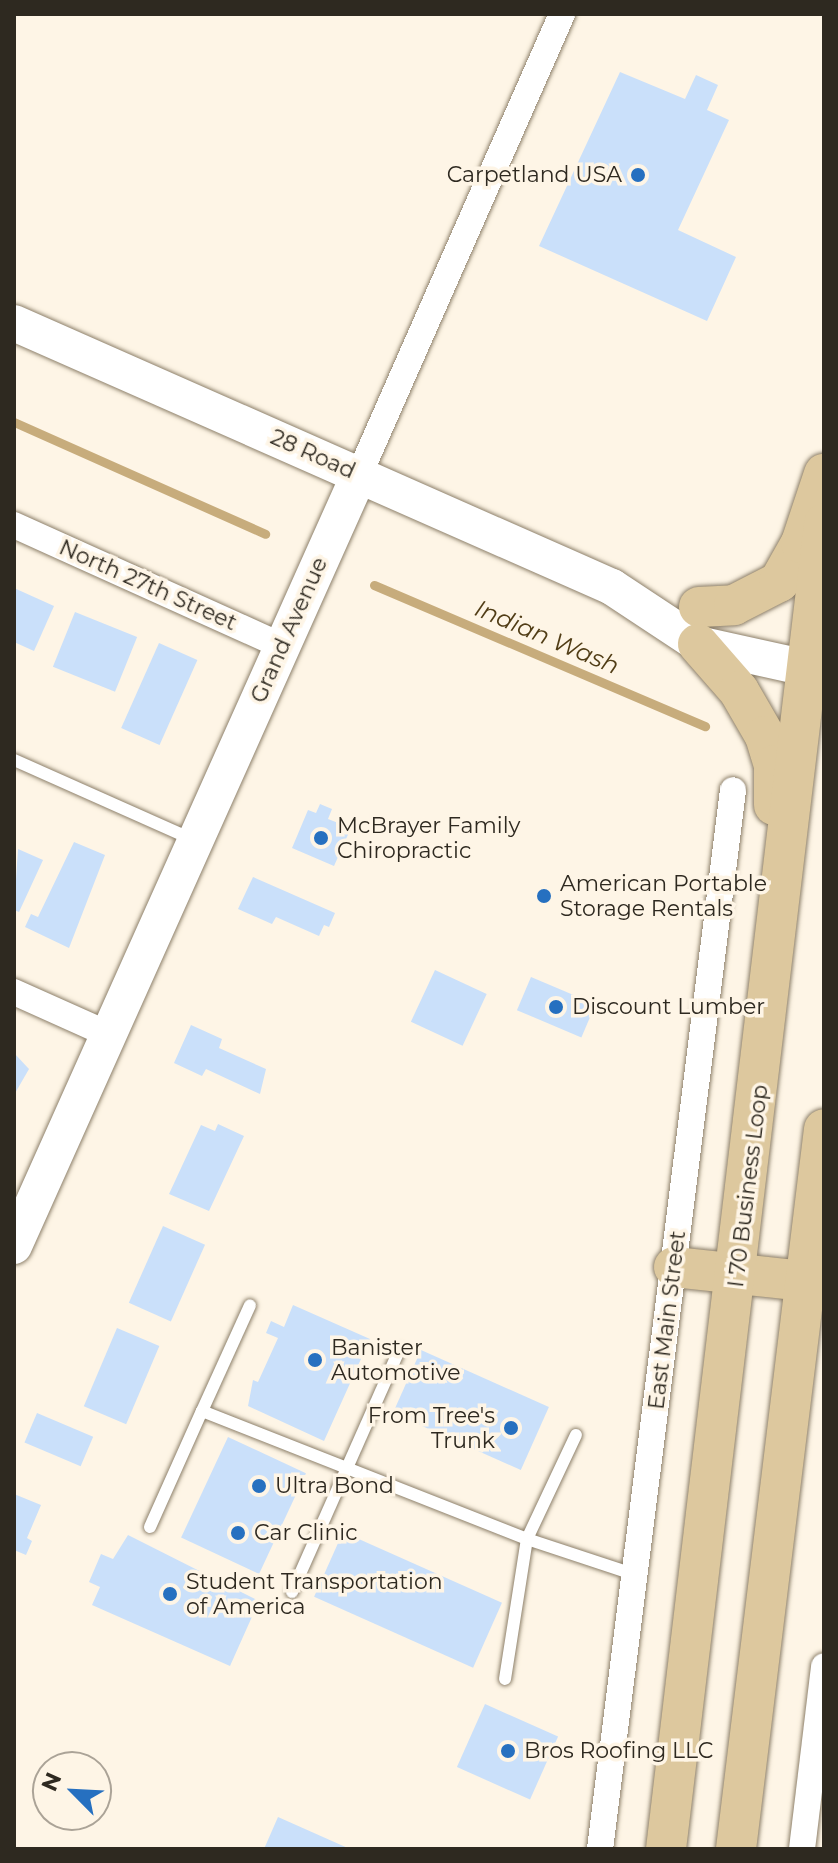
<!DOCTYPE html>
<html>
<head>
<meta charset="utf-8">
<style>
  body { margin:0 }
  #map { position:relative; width:838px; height:1863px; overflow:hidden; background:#fef5e6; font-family:Montserrat,sans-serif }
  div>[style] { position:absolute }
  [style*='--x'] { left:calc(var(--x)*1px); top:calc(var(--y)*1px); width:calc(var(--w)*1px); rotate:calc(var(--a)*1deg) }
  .stream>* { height:9px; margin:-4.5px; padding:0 4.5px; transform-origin:4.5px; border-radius:4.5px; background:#c7ac7c }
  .building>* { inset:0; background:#cae0fa; transform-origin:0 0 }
  .roads { filter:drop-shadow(0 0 2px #8d806a) drop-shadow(0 0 2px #8d806a) }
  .lane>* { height:12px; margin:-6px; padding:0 6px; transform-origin:6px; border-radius:6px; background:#fff }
  .street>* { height:26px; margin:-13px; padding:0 13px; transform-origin:13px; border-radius:13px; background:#fff }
  .secondary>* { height:36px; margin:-18px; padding:0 18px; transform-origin:18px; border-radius:18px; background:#fff }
  .primary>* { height:40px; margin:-20px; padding:0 20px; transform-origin:20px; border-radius:20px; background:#ddc89e }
  .dots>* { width:22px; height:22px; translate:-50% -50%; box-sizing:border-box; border:4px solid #fef5e6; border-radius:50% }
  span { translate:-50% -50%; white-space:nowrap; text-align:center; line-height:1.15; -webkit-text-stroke:7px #fef5e6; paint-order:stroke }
  .poi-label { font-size:22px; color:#2e2920 }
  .right { translate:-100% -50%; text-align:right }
  .left { translate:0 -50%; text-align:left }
  .street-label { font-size:22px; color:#2e2920 }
  .water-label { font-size:24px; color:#513d16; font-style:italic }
  .frame { position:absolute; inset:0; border:16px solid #2e2920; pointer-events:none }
  .north { position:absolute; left:32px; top:1751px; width:80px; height:80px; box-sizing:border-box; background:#fef5e6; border:2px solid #aba397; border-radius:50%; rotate:294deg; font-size:22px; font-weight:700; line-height:32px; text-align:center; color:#2e2920 }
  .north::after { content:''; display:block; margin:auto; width:28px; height:36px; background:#2670c0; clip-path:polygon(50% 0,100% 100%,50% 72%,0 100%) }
</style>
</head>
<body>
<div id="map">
  <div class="stream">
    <i style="--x:14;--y:422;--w:275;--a:24"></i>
    <i style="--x:374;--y:585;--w:360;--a:23.1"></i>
  </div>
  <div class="building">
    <i style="clip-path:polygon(620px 72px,685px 99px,696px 75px,718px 85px,707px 110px,729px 120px,678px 230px,736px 257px,707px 321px,539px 246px)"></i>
    <i style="clip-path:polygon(14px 588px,54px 606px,34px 651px,14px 642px)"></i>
    <i style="left:75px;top:612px;width:67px;height:59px;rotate:22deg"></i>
    <i style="left:159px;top:643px;width:42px;height:93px;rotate:24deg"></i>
    <i style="clip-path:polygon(320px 804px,332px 809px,328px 819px,351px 828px,334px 866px,292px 848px,308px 810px,316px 813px)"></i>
    <i style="clip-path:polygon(74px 842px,105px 855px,69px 948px,25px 927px,31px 914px,38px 917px)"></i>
    <i style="clip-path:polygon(18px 849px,43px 860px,19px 912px,14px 910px)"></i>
    <i style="clip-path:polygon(253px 877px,335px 913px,329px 927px,324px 925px,319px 936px,276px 917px,272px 924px,238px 909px)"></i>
    <i style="left:435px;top:970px;width:57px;height:57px;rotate:25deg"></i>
    <i style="left:531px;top:977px;width:70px;height:36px;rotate:23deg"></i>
    <i style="clip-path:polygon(191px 1025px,222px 1039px,219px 1048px,266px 1069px,260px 1094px,206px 1069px,202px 1076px,174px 1063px)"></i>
    <i style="clip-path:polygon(14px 1053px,29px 1069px,14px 1095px)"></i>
    <i style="clip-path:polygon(218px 1124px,244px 1136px,209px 1211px,169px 1194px,201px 1125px,215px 1131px)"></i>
    <i style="left:163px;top:1226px;width:46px;height:84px;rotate:24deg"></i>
    <i style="clip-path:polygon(293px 1305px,370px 1339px,324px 1441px,248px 1406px,253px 1380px,258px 1382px,278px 1338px,266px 1333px,271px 1321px,284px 1327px)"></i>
    <i style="left:117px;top:1328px;width:46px;height:85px;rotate:23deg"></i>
    <i style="left:421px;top:1350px;width:140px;height:69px;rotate:24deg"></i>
    <i style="left:37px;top:1413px;width:61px;height:32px;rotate:23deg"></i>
    <i style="left:228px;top:1437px;width:86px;height:111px;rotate:25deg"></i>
    <i style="clip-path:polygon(14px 1494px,41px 1505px,27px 1538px,32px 1541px,26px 1555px,14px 1550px)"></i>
    <i style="left:343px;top:1532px;width:174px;height:71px;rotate:24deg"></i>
    <i style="clip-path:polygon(128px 1535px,259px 1601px,230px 1666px,92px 1605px,100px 1587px,89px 1582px,101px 1554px,113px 1559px)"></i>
    <i style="left:485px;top:1704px;width:80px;height:69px;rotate:24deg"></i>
    <i style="clip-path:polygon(278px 1817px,350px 1849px,264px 1849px)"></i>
  </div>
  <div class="roads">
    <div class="lane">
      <i style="--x:14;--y:760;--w:197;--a:24"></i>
      <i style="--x:202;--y:1411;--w:116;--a:-65.6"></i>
      <i style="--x:150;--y:1527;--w:127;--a:-65.9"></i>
      <i style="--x:202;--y:1411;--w:349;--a:21.5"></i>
      <i style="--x:527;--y:1539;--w:112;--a:18.3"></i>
      <i style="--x:292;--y:1592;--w:264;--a:-66.1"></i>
      <i style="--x:505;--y:1679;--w:142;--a:-81.1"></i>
      <i style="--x:527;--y:1539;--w:115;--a:-64.8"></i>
    </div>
    <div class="street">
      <i style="--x:359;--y:475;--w:504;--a:-66.23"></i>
      <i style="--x:14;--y:525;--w:294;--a:24.3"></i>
      <i style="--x:14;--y:992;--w:103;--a:24.1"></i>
      <i style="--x:600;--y:1849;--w:1067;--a:-82.84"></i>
      <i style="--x:802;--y:1849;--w:184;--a:-83.1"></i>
    </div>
    <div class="secondary">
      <i style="--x:14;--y:323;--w:654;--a:23.82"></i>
      <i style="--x:612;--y:587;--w:103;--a:33.5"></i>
      <i style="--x:698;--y:644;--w:129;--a:12.5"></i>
      <i style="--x:14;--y:1246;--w:845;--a:-65.89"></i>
    </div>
    <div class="primary">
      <i style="--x:699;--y:607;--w:35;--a:-3"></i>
      <i style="--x:734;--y:605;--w:51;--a:-27.1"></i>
      <i style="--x:779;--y:582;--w:45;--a:-60.6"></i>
      <i style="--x:801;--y:543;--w:73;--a:-71.6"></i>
      <i style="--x:698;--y:644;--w:62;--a:48.9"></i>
      <i style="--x:739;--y:691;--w:52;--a:60"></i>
      <i style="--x:765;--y:736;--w:30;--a:73"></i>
      <i style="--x:774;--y:765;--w:40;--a:90"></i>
      <i style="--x:674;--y:1267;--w:132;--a:6.1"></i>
      <i style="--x:666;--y:1849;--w:1335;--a:-83.2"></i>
      <i style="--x:736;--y:1849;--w:725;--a:-83.03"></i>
    </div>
  </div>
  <div class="dots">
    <i style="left:638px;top:175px;background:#2670c0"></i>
    <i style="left:321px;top:838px;background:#2670c0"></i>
    <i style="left:544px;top:896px;background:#2670c0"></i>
    <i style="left:556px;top:1007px;background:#2670c0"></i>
    <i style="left:315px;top:1360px;background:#2670c0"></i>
    <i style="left:511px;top:1428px;background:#2670c0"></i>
    <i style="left:259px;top:1486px;background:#2670c0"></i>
    <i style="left:238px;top:1533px;background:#2670c0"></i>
    <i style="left:170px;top:1594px;background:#2670c0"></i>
    <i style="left:508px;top:1751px;background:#2670c0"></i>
  </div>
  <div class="poi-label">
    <span class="right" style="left:622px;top:175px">Carpetland USA</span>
    <span class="left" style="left:337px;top:838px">McBrayer Family<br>Chiropractic</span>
    <span class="left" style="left:560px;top:896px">American Portable<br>Storage Rentals</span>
    <span class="left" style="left:572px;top:1007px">Discount Lumber</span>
    <span class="left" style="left:331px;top:1360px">Banister<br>Automotive</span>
    <span class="right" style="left:495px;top:1428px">From Tree's<br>Trunk</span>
    <span class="left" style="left:275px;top:1486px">Ultra Bond</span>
    <span class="left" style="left:254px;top:1533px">Car Clinic</span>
    <span class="left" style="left:186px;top:1594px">Student Transportation<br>of America</span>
    <span class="left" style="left:524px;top:1751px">Bros Roofing LLC</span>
  </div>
  <div class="street-label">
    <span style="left:313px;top:454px;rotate:24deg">28 Road</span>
    <span style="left:148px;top:585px;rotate:24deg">North 27th Street</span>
    <span style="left:289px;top:630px;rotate:-66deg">Grand Avenue</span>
    <span style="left:748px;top:1186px;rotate:-83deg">I 70 Business Loop</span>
    <span style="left:667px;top:1320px;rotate:-83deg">East Main Street</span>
  </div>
  <div class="water-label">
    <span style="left:547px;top:637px;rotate:23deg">Indian Wash</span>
  </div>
  <div class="frame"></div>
  <div class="north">N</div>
</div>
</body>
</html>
